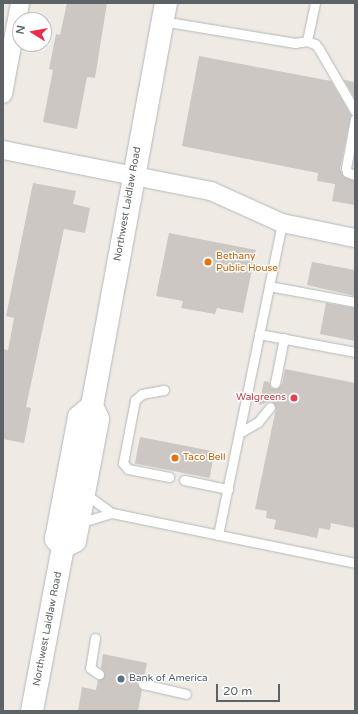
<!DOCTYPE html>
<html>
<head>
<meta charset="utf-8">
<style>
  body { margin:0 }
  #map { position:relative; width:358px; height:714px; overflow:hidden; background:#efeae4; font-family:"Varela Round",sans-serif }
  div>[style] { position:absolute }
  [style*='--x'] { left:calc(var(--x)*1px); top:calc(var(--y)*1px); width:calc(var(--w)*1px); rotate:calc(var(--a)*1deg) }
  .building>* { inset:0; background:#ccc7c3; transform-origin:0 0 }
  .roads { filter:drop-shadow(0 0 1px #b4b8bb) drop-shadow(0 0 1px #b4b8bb) }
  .lane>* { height:9px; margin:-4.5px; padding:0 4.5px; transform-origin:4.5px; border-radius:4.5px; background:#fff }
  .street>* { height:18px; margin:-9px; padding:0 9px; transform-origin:9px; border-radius:9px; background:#fff }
  .secondary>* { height:22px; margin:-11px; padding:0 11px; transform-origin:11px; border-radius:11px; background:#fff }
  .dots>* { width:11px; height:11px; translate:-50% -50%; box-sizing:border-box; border:2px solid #fff; border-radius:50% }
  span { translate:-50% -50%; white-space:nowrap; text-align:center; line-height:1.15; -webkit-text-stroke:3px #fff; paint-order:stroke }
  .street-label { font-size:10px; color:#5c6265 }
  .food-label { font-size:10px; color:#c56008 }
  .left { translate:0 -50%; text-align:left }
  .health-label { font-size:10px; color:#be3a42 }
  .right { translate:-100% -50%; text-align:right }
  .service-label { font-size:10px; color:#4e5e75 }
  .frame { position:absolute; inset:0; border:4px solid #5c6265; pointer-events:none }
  .north { position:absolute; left:12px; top:12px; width:40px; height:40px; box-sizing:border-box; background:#fff; border:1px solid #bec0c1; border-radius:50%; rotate:281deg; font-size:11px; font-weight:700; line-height:16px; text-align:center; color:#5c6265 }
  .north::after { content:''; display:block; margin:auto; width:14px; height:18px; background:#ec2c49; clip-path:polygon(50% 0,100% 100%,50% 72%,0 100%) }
  .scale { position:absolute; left:216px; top:684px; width:64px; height:18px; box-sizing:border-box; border:2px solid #5c6265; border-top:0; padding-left:5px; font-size:12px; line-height:14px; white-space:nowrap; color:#5c6265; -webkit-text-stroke:3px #fff; paint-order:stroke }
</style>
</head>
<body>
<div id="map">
  <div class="building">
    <i style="clip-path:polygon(67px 3px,107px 3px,95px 78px,87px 77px,77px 129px,43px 122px,53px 70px,49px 69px,56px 34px,60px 35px)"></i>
    <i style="clip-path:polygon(199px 56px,331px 81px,351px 115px,340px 169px,343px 176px,355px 181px,355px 205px,332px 201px,335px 184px,317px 181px,318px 173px,182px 146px)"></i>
    <i style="clip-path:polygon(344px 80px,355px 82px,355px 99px)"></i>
    <i style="clip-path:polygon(33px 183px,76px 191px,73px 204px,90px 208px,85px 233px,64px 229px,26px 407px,31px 408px,24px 443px,3px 439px,3px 349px,8px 350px,14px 318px,6px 316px)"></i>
    <i style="clip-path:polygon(169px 233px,256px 250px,243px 313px,217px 308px,215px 314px,181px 308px,183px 301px,156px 296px)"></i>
    <i style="clip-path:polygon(312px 262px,355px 270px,355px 296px,307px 285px)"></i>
    <i style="clip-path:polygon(326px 303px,355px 308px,355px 341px,320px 334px)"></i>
    <i style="clip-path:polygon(285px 369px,355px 383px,355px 528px,331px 523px,330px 530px,319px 528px,317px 538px,274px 529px,276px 520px,266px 518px,267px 511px,255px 509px,276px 408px,271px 401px,259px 405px,264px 381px,269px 382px,271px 388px,277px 389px,282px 384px)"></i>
    <i style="left:140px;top:437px;width:76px;height:27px;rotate:11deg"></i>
    <i style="clip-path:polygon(103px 654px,147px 663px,144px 678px,137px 683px,142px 690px,138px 711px,78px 711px,82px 687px,96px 690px,98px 680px,104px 677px,104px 672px,101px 668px)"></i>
  </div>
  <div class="roads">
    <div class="lane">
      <i style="--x:315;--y:3;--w:39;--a:102"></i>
      <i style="--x:307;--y:41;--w:9;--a:21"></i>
      <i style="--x:315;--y:44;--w:6;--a:51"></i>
      <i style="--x:319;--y:49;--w:72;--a:59.9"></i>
      <i style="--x:162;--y:21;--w:135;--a:9.4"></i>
      <i style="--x:295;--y:43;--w:12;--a:-9"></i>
      <i style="--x:355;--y:119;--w:50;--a:100.4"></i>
      <i style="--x:346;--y:168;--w:4;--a:76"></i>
      <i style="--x:347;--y:172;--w:9;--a:21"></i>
      <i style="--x:269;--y:286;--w:87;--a:10.5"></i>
      <i style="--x:259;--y:334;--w:98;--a:10.6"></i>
      <i style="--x:275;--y:383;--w:46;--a:-78.7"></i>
      <i style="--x:164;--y:390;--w:22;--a:170"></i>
      <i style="--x:142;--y:394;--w:9;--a:139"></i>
      <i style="--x:135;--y:400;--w:64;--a:100.8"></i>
      <i style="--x:123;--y:463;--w:8;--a:50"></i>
      <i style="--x:128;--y:469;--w:42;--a:11"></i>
      <i style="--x:239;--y:433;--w:22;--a:-30"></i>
      <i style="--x:258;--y:422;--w:19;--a:-51"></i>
      <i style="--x:184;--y:480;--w:45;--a:11.6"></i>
      <i style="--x:84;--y:493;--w:34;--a:36"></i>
      <i style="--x:112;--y:513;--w:248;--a:11.6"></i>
      <i style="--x:79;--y:523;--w:34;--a:-17"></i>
      <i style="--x:218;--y:535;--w:318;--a:-78.4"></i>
      <i style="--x:95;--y:638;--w:30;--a:99"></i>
      <i style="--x:90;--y:668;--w:11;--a:34"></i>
      <i style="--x:143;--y:684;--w:44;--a:13.1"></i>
    </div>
    <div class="street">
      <i style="--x:3;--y:94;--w:93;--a:-79.4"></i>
      <i style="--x:3;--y:150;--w:212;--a:11.2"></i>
      <i style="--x:211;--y:191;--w:78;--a:24.3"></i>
      <i style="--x:282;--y:223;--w:75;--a:11.6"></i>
    </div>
    <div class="secondary">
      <i style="--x:63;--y:547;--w:13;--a:-27"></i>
      <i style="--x:75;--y:541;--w:124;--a:-79.3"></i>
      <i style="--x:98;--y:419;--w:14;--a:-115"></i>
      <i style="--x:92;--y:406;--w:410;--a:-79.6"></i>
      <i style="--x:63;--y:547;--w:11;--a:-131"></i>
      <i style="--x:56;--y:539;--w:124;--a:-79.3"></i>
      <i style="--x:79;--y:417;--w:17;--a:-40"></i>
      <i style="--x:32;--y:711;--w:167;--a:-79.3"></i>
    </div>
  </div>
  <div class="dots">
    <i style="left:208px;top:262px;background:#e8710a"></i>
    <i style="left:294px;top:398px;background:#e0444e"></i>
    <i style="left:175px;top:458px;background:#e8710a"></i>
    <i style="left:121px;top:679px;background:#5c6f8a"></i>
  </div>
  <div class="street-label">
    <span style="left:128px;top:204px;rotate:-80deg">Northwest Laidlaw Road</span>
    <span style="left:48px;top:629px;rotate:-79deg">Northwest Laidlaw Road</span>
  </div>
  <div class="food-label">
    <span class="left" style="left:216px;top:262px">Bethany<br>Public House</span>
    <span class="left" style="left:183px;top:458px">Taco Bell</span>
  </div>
  <div class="health-label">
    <span class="right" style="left:286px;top:398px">Walgreens</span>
  </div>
  <div class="service-label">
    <span class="left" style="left:129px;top:679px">Bank of America</span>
  </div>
  <div class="frame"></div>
  <div class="north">N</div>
  <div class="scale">20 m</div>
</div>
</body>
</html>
